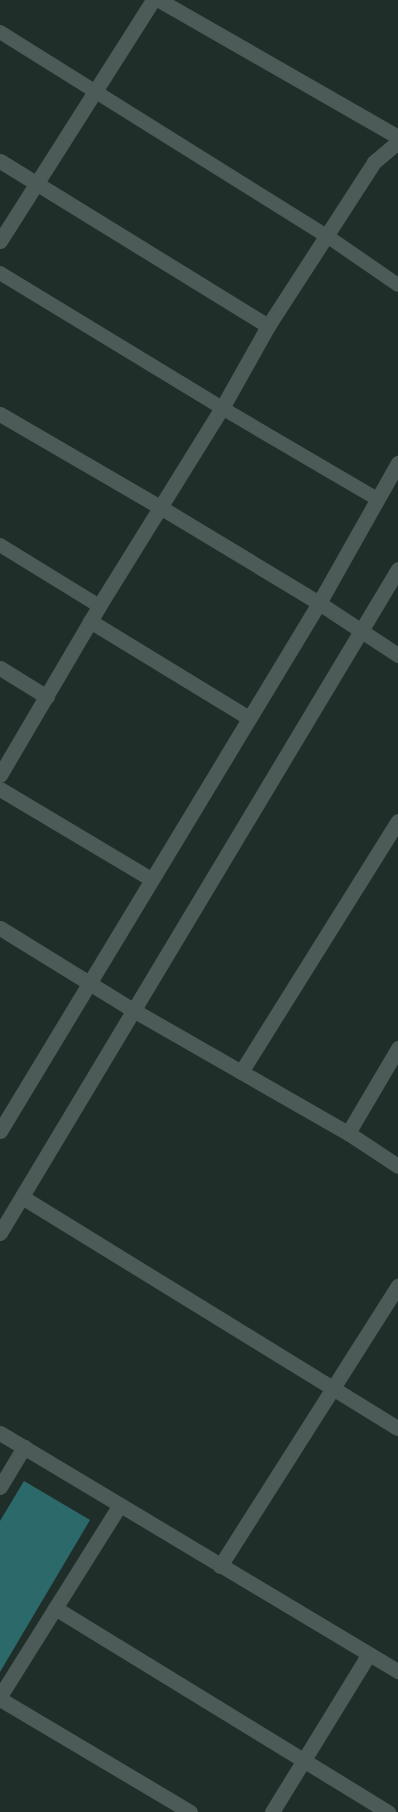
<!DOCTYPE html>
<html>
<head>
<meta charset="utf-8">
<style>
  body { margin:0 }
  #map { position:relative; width:398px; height:1812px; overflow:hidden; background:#202e2a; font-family:Rubik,sans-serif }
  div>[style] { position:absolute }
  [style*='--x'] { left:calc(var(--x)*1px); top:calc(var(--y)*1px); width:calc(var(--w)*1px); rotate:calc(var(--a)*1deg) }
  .building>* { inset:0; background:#2c696b }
  .service>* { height:14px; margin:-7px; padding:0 7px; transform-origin:7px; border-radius:7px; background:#4c5b57 }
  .minor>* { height:15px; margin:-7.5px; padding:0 7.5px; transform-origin:7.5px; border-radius:7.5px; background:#4c5b57 }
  span { translate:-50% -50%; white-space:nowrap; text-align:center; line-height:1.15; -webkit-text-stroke:4px #202e2a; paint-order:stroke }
</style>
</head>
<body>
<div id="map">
  <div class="building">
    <i style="clip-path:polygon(24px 1481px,90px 1520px,0 1672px,0 1521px)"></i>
  </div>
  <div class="service">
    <i style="--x:0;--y:32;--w:385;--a:32"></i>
    <i style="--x:327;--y:236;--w:86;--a:34.6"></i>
    <i style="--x:0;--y:273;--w:260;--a:31.3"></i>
    <i style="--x:222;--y:408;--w:180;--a:30.4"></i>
    <i style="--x:0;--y:545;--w:116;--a:31.6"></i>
  </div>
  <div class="minor">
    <i style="--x:159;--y:0;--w:275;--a:29.8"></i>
    <i style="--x:0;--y:161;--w:315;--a:31.6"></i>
    <i style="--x:0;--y:241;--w:285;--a:-57.6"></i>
    <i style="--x:0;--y:414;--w:185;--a:30.2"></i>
    <i style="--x:160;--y:507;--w:186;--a:31.1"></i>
    <i style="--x:319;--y:603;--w:95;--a:33.4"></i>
    <i style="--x:90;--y:621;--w:186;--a:31.4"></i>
    <i style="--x:0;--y:668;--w:55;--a:31.7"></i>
    <i style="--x:0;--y:775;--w:196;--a:-59.6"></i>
    <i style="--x:99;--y:606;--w:233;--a:-58.2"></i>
    <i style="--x:222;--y:408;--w:94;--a:-60.7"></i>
    <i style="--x:268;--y:326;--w:195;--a:-57.1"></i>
    <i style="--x:374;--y:162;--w:31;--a:-40"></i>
    <i style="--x:0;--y:789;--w:176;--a:30.8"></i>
    <i style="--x:0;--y:928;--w:156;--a:31.7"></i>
    <i style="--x:133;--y:1010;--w:248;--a:29.8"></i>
    <i style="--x:348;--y:1133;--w:60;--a:33.4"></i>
    <i style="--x:241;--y:1072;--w:296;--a:-58"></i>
    <i style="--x:0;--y:1131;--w:617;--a:-58.86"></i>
    <i style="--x:319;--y:603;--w:161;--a:-60.6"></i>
    <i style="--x:348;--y:1133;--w:99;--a:-59.5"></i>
    <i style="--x:22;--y:1197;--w:441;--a:31.6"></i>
    <i style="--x:0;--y:1233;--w:774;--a:-59.06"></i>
    <i style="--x:0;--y:1433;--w:464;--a:30.9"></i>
    <i style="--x:0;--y:1487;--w:47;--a:-59"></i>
    <i style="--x:220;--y:1566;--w:332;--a:-57.6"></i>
    <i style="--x:55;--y:1608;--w:391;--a:31.5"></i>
    <i style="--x:0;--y:1696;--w:224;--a:-57.9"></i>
    <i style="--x:0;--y:1699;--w:221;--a:30.7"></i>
    <i style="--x:272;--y:1812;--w:185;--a:-58.5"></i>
  </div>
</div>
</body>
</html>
